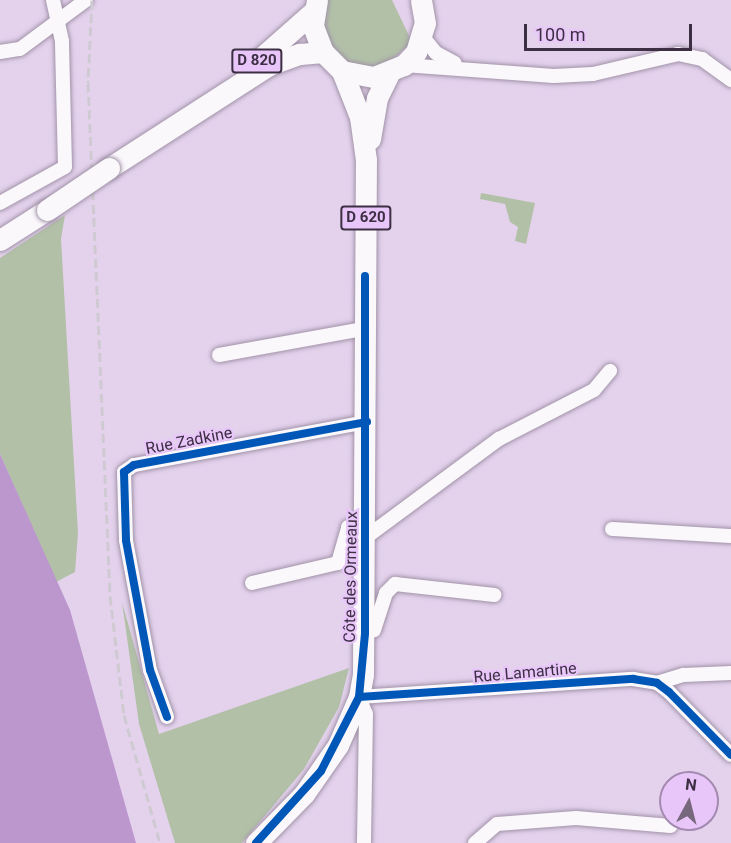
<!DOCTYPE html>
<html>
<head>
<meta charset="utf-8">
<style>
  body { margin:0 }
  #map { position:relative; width:731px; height:843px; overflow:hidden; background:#e4d2ed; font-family:Roboto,sans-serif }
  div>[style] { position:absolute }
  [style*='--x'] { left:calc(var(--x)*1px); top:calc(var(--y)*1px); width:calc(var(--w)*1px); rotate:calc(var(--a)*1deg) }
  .green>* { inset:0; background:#b2c0a8 }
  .water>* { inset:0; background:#bb97ce }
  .roads { filter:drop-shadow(0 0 2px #a193a8) drop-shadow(0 0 2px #a193a8) }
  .minor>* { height:14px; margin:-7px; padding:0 7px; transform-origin:7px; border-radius:7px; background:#fbf8fc }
  .primary>* { height:21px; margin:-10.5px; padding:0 10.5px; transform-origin:10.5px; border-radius:10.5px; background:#fbf8fc }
  .rail>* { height:3px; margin-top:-1.5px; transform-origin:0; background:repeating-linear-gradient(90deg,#cfcad2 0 9px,transparent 0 13.5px) }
  .bridges { filter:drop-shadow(0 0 2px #a193a8) drop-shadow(0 0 2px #a193a8) }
  .primary-bridge>* { height:21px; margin:-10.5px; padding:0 10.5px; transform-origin:10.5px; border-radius:10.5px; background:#fbf8fc }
  .cycleway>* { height:8px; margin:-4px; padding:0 4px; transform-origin:4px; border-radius:4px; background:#0057b8 }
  span { translate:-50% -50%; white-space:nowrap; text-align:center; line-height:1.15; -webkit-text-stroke:4.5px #e8c6f9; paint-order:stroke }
  .shield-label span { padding:2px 4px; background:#e8c6f9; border:2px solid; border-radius:4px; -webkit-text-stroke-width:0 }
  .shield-label { font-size:15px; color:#3d2f43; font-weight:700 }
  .street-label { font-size:16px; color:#3d2f43 }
  .north { position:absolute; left:659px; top:771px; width:60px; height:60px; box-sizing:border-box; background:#e8c6f9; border:2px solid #a48ab0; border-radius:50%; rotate:7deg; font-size:16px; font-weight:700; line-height:24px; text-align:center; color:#3d2f43 }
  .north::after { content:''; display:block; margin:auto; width:21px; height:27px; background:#77687e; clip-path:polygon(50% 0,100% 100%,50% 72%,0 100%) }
  .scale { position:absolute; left:524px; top:24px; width:168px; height:27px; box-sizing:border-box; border:3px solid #3d2f43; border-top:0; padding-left:8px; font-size:18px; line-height:21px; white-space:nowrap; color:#3d2f43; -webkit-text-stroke:4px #e8c6f9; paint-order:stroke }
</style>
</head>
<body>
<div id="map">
  <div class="green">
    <i style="clip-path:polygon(320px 0,392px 0,412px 42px,385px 66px,357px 68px,327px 49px)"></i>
    <i style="clip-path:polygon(481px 193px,535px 203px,526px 244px,515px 241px,518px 227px,510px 222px,505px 204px,480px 199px)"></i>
    <i style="clip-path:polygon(65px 215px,61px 239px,78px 533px,75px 572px,56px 582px,0 454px,0 258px)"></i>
    <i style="clip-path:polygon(122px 602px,159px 734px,349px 668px,339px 707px,304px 769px,242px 843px,175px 843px,139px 724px)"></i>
  </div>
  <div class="water">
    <i style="clip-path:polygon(0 454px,70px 610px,136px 843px,0 843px)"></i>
  </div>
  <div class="roads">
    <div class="minor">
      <i style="--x:423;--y:37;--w:21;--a:51"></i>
      <i style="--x:436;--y:53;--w:21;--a:28"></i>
      <i style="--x:0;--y:52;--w:20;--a:-9"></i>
      <i style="--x:20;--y:49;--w:82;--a:-36.6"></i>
      <i style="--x:404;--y:65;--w:150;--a:4.2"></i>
      <i style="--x:554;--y:76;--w:39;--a:-3"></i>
      <i style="--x:593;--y:74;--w:87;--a:-13.2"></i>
      <i style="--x:678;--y:54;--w:25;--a:12"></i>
      <i style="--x:702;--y:59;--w:36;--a:36"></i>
      <i style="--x:0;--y:203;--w:74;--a:-29"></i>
      <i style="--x:65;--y:167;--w:126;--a:-91.4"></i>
      <i style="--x:62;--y:41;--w:42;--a:-102.4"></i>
      <i style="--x:219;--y:355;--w:147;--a:-10.2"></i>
      <i style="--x:612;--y:529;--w:119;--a:3.4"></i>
      <i style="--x:365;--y:538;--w:167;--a:-36.5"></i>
      <i style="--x:499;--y:439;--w:107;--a:-27.3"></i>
      <i style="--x:594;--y:390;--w:25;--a:-50"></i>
      <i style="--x:252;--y:583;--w:88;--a:-13.1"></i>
      <i style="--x:338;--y:563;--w:37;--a:-74"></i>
      <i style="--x:348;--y:527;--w:17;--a:-10"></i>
      <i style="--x:365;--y:633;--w:9;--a:-18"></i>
      <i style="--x:374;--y:630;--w:39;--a:-72"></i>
      <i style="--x:386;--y:593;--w:13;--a:-45"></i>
      <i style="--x:395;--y:584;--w:100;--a:6.3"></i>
      <i style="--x:657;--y:683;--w:28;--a:-17"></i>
      <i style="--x:684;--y:675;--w:47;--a:-2.4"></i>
      <i style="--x:359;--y:697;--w:275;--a:-3.8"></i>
      <i style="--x:633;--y:679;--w:24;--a:9"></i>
      <i style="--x:657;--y:683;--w:15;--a:37"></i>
      <i style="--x:669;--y:692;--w:88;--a:45.5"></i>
      <i style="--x:359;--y:697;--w:18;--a:68"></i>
      <i style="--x:366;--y:714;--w:129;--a:90.9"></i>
      <i style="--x:167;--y:717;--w:50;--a:-109.9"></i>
      <i style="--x:150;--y:670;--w:132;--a:-100.5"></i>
      <i style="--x:126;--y:540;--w:68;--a:-91.7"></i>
      <i style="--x:124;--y:472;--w:12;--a:-35"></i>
      <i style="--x:134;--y:465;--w:237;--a:-10.5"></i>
      <i style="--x:475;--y:843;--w:29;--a:-41"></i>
      <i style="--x:497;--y:824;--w:79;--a:-4.3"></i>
      <i style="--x:576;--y:818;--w:95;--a:4.8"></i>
    </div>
    <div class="primary">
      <i style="--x:317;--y:0;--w:26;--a:99"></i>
      <i style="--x:313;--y:26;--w:28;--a:69"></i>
      <i style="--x:323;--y:52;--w:27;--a:45"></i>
      <i style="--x:342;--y:71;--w:33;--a:11"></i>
      <i style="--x:374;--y:77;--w:32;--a:-22"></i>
      <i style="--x:404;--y:65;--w:18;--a:-47"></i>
      <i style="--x:416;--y:52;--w:30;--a:-73"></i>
      <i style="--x:425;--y:23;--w:23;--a:-100"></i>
      <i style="--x:253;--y:65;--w:80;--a:-41.5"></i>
      <i style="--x:370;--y:139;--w:42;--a:-80.3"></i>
      <i style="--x:377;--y:98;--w:28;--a:-64"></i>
      <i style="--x:109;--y:168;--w:190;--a:-32.8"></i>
      <i style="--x:269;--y:65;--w:33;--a:-20"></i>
      <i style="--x:300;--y:54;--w:23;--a:-5"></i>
      <i style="--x:0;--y:240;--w:56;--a:-32.6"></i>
      <i style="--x:256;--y:843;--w:69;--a:-45.6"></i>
      <i style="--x:304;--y:794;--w:60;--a:-55.2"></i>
      <i style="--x:338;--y:745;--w:52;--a:-66.4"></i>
      <i style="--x:359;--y:697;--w:23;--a:-80"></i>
      <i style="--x:363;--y:674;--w:514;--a:-89.67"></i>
      <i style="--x:366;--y:160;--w:43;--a:-97.9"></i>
      <i style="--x:360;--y:117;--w:49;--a:-111.4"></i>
    </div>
  </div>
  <div class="rail">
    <i style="--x:92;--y:0;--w:83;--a:92.8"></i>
    <i style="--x:88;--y:83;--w:513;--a:87.54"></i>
    <i style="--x:110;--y:596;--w:120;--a:83.3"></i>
    <i style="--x:124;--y:715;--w:133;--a:74.3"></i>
  </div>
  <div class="bridges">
    <div class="primary-bridge">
      <i style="--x:47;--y:210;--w:75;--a:-34.1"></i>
    </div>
  </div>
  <div class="cycleway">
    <i style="--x:359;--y:697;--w:275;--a:-3.8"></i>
    <i style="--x:633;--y:679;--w:24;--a:9"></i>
    <i style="--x:657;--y:683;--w:15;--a:37"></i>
    <i style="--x:669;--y:692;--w:88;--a:45.5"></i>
    <i style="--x:167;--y:717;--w:50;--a:-109.9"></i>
    <i style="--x:150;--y:670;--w:132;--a:-100.5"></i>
    <i style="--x:126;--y:540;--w:68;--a:-91.7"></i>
    <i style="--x:124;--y:472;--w:12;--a:-35"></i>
    <i style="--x:134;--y:465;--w:237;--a:-10.5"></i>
    <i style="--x:256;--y:843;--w:97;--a:-47.9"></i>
    <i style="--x:321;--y:771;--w:83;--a:-62.8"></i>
    <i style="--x:359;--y:697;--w:64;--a:-84.6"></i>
    <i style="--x:365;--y:633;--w:357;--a:-90"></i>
  </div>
  <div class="shield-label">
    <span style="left:257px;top:61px">D 820</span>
    <span style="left:366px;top:218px">D 620</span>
  </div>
  <div class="street-label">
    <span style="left:189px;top:441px;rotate:-11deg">Rue Zadkine</span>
    <span style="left:351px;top:577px;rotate:-89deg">Côte des Ormeaux</span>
    <span style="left:525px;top:673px;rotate:-5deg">Rue Lamartine</span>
  </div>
  <div class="north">N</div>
  <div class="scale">100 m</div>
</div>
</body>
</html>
